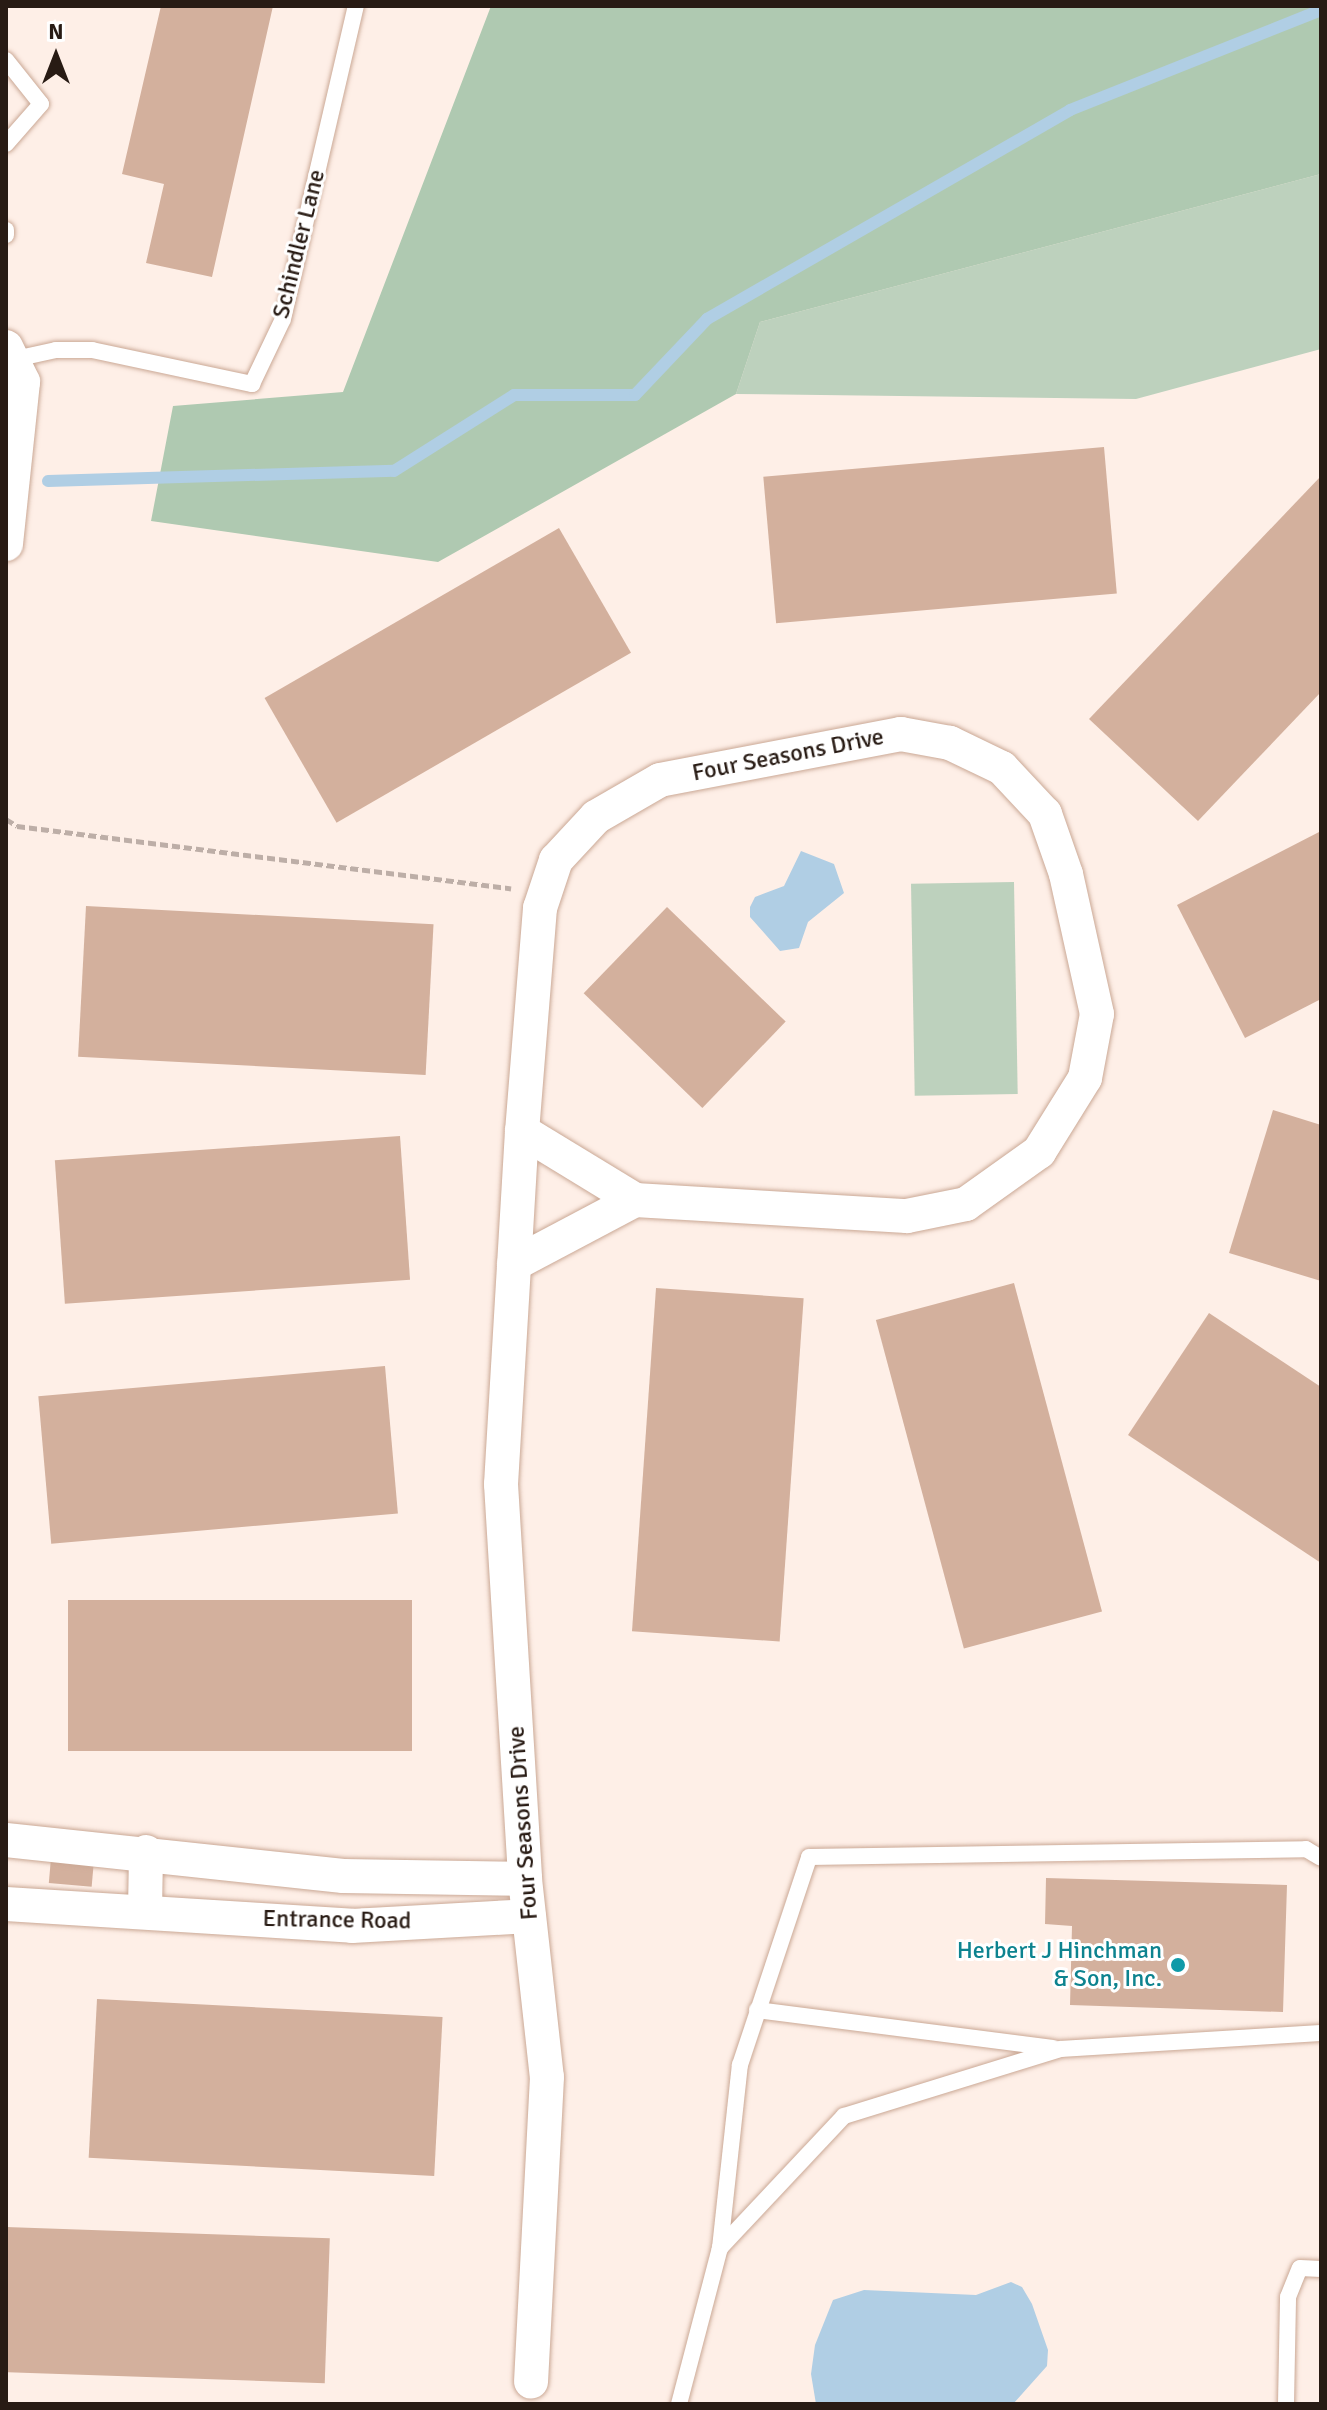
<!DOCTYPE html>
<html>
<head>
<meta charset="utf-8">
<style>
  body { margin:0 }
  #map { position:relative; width:1327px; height:2410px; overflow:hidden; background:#feefe7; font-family:Signika,sans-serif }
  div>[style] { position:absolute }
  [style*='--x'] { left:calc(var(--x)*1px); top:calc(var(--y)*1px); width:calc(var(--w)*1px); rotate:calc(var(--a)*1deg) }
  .green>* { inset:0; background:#bdd1bd; transform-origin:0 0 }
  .forest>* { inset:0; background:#afc9b1 }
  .water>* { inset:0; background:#b0cee4 }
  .stream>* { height:12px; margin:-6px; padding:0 6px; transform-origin:6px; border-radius:6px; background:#b0cee4 }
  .building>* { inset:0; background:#d3b09d; transform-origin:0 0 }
  .path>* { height:5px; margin-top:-2.5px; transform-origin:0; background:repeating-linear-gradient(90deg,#bdaea7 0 8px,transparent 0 12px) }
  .roads { filter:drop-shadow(0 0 2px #caa895) drop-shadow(0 0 2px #caa895) }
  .lane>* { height:16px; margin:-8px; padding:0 8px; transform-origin:8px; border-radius:8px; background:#fff }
  .street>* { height:34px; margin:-17px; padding:0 17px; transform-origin:17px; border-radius:17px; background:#fff }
  .dots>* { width:22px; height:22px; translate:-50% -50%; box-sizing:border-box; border:4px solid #fff; border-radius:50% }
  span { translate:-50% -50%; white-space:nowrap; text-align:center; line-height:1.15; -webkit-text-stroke:6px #fff; paint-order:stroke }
  .street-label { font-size:24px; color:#281b14 }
  .culture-label { font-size:24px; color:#0d838f }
  .right { translate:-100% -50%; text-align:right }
  .frame { position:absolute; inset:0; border:8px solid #281b14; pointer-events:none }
  .north { position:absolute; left:16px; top:16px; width:80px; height:80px; -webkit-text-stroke:6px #fff; paint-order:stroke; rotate:0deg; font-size:22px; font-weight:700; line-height:32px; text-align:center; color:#281b14 }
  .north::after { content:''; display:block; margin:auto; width:28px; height:36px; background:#281b14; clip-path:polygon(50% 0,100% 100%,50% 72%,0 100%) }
</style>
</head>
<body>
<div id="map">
  <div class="green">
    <i style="clip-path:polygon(1321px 174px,1321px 349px,1136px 399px,736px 394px,760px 322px)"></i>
    <i style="left:1014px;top:882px;width:212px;height:103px;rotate:89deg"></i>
  </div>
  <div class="forest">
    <i style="clip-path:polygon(491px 6px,1321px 6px,1321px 174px,760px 322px,736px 394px,438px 562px,151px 521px,173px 406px,343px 392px)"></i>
  </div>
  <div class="water">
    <i style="clip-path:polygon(801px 851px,834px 864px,844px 893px,808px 922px,799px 948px,780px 951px,750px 917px,750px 907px,755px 897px,784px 886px)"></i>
    <i style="clip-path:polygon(1011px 2282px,1022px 2287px,1032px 2304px,1048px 2350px,1047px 2366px,1013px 2404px,816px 2404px,811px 2374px,815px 2345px,833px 2300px,864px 2290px,976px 2295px)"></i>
  </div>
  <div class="stream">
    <i style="--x:48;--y:481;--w:346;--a:-1.7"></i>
    <i style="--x:394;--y:471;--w:142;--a:-32.3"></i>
    <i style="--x:514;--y:395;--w:121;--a:0"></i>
    <i style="--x:635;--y:395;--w:105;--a:-46.5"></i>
    <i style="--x:707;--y:319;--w:419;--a:-29.9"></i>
    <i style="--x:1070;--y:110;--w:270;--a:-21.7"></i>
  </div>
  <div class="building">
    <i style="clip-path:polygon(161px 6px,273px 6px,212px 277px,146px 263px,164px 184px,122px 174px)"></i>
    <i style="left:1104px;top:447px;width:147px;height:342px;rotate:85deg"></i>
    <i style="clip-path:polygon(1321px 476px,1321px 692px,1198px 821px,1089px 719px)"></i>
    <i style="left:559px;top:528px;width:144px;height:340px;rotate:60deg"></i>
    <i style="clip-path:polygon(1321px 831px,1321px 999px,1245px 1038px,1177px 905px)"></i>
    <i style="left:86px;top:906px;width:348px;height:151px;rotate:3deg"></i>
    <i style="left:667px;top:907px;width:165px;height:120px;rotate:44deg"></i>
    <i style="clip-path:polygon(1273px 1110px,1321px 1125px,1321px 1281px,1229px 1253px)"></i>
    <i style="left:400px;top:1136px;width:144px;height:346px;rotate:86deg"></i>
    <i style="left:1014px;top:1283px;width:340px;height:143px;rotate:75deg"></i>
    <i style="left:656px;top:1288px;width:148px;height:344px;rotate:4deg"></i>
    <i style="clip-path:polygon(1209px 1313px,1321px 1387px,1321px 1563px,1128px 1435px)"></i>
    <i style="left:385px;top:1366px;width:148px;height:348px;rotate:85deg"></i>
    <i style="left:68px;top:1600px;width:344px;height:151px"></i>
    <i style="left:51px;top:1858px;width:43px;height:25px;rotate:5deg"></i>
    <i style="clip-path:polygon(1046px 1878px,1287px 1885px,1283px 2012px,1070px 2005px,1072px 1926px,1045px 1924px)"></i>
    <i style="left:97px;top:1999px;width:346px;height:159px;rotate:3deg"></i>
    <i style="left:6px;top:2227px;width:324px;height:145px;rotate:2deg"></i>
  </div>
  <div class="path">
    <i style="--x:6;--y:819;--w:13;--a:32"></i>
    <i style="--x:17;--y:826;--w:498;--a:7.2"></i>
  </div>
  <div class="roads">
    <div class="lane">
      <i style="--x:6;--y:60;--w:56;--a:51.5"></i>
      <i style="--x:41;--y:104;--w:53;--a:131.2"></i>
      <i style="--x:6;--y:230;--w:5;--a:90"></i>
      <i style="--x:15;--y:359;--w:42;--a:-12.4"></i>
      <i style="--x:56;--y:350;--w:36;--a:0"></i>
      <i style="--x:92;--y:350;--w:164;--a:12"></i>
      <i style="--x:252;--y:384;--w:72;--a:-64.5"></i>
      <i style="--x:283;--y:319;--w:321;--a:-76.9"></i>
      <i style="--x:757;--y:2010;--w:298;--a:7.3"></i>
      <i style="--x:720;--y:2248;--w:184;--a:-83.8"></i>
      <i style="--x:740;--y:2065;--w:219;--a:-71.6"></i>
      <i style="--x:809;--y:1857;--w:497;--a:-0.9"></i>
      <i style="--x:1306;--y:1849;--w:17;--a:31"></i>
      <i style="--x:679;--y:2404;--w:161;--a:-75.3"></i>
      <i style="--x:720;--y:2248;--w:181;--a:-46.8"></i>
      <i style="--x:844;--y:2116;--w:226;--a:-17.2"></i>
      <i style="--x:1060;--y:2049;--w:261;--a:-3.5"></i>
      <i style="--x:1286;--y:2404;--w:107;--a:-88.9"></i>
      <i style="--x:1288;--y:2297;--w:31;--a:-68"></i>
      <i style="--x:1300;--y:2268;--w:21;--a:3"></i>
    </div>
    <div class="street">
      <i style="--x:6;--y:347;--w:39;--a:64"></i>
      <i style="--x:23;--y:382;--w:163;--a:96"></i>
      <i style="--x:522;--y:1131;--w:132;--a:31.4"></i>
      <i style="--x:635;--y:1200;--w:272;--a:3.4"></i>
      <i style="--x:907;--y:1216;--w:60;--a:-11.5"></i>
      <i style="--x:966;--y:1204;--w:90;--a:-35.5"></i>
      <i style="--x:1039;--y:1152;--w:87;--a:-58.1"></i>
      <i style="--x:1085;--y:1078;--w:65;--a:-79.4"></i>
      <i style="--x:1097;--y:1014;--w:143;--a:-102.5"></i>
      <i style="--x:1066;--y:874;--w:64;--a:-109.3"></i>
      <i style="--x:1045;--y:814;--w:63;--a:-133.1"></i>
      <i style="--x:1002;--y:768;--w:58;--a:-154.3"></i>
      <i style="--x:950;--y:743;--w:50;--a:-169.6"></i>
      <i style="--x:901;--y:734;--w:245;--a:169.2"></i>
      <i style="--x:660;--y:780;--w:74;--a:150"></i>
      <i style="--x:596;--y:817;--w:59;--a:132.9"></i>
      <i style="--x:556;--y:860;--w:51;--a:108.4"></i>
      <i style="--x:540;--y:908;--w:224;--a:94.6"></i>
      <i style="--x:522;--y:1131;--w:354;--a:93.4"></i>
      <i style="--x:501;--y:1484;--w:396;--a:86.5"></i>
      <i style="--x:525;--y:1879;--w:199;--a:83.7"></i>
      <i style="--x:547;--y:2077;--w:305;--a:93"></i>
      <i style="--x:514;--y:1264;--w:137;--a:-27.9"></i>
      <i style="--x:6;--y:1840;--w:339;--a:6.1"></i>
      <i style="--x:343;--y:1876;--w:182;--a:0.9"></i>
      <i style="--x:6;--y:1904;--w:347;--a:3.6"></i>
      <i style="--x:352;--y:1926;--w:177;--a:-3.2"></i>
      <i style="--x:145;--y:1911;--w:59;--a:-89"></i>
    </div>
  </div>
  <div class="dots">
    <i style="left:1178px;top:1965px;background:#0f9aa8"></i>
  </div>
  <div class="street-label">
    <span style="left:299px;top:244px;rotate:-76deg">Schindler Lane</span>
    <span style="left:788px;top:755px;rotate:-11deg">Four Seasons Drive</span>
    <span style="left:523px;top:1823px;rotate:-94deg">Four Seasons Drive</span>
    <span style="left:337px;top:1920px;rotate:1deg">Entrance Road</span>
  </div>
  <div class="culture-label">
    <span class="right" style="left:1162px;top:1965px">Herbert J Hinchman<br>&amp; Son, Inc.</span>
  </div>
  <div class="frame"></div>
  <div class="north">N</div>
</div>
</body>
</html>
